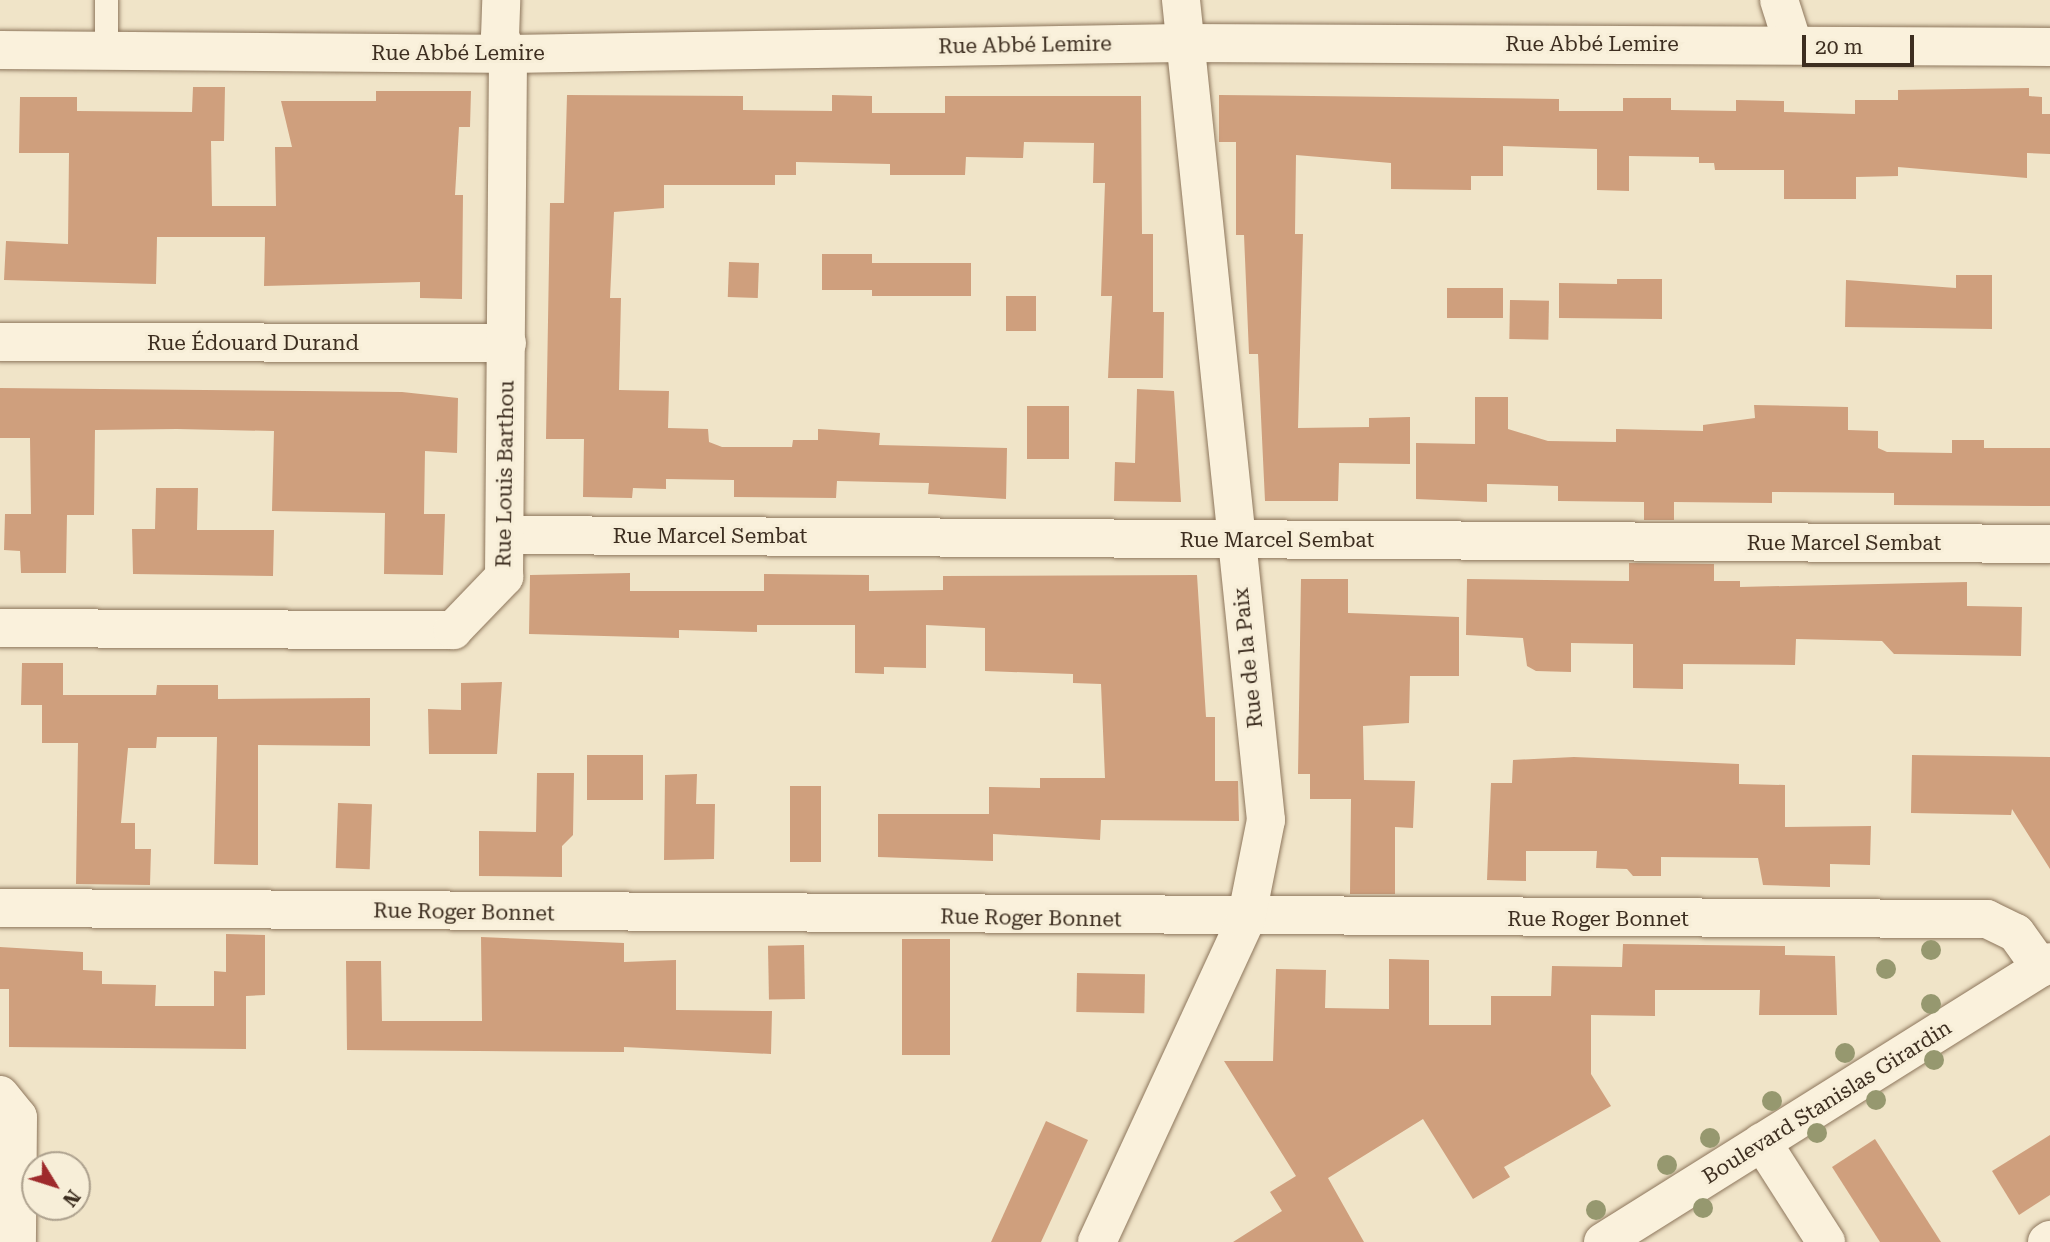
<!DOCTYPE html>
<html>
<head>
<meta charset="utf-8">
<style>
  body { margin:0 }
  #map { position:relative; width:2050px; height:1242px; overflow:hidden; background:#f0e4c8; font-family:"Roboto Serif",serif }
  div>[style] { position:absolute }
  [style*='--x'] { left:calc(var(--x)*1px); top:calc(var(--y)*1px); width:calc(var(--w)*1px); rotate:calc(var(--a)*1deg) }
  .building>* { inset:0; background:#cf9f7d; transform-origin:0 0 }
  .roads { filter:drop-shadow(0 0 2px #8d765c) drop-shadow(0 0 2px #8d765c) }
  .lane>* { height:23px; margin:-11.5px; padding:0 11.5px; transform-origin:11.5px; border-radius:11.5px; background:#faf1dc }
  .street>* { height:38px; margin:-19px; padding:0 19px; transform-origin:19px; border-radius:19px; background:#faf1dc }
  .secondary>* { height:38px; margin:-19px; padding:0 19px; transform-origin:19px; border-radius:19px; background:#faf1dc }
  .trees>* { width:20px; height:20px; margin:-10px; border-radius:50%; background:#96986f }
  span { translate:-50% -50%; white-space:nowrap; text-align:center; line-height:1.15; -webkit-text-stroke:6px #f7eed8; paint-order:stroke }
  .street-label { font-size:21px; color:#3d2e20 }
  .north { position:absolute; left:21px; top:1151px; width:70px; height:70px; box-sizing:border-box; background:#f7eed8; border:2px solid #ada18e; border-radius:50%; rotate:128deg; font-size:19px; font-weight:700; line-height:28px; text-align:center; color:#3d2e20 }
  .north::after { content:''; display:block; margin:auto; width:24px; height:32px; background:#9e2a2b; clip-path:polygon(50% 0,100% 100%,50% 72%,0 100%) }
  .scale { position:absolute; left:1802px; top:35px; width:112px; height:32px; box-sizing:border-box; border:4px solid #3d2e20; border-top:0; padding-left:9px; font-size:21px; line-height:24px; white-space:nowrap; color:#3d2e20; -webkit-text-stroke:5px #f7eed8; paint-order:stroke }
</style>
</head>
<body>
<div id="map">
  <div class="building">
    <i style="clip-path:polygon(193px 87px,225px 87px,224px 141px,211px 141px,212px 206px,276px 206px,275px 147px,292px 147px,281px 101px,376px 101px,376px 91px,471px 91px,470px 127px,459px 127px,455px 195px,463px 195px,462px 299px,420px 298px,420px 282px,264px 286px,265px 237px,157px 237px,156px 284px,4px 280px,6px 241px,68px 244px,69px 153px,19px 153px,20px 97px,77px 97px,77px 111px,192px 112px)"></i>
    <i style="clip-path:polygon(2029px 88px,2029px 96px,2042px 97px,2042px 114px,2050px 114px,2050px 154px,2027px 153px,2027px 178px,1898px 167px,1898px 176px,1856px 177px,1856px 199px,1784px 199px,1784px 170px,1715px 170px,1714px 163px,1699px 163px,1699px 157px,1629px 156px,1629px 191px,1597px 190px,1597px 149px,1503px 146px,1503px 176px,1471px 176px,1471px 190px,1391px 189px,1391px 163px,1296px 155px,1295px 234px,1303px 234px,1298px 428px,1369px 427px,1369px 418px,1410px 417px,1410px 464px,1339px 463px,1338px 501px,1265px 501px,1258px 354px,1249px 354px,1244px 235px,1236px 235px,1236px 142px,1219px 142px,1219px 95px,1559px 99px,1559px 111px,1623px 111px,1623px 98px,1671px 98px,1671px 110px,1736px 111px,1736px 100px,1784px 101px,1784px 112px,1855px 114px,1855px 100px,1898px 100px,1898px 90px)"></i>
    <i style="clip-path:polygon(567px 95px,743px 96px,743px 110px,832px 111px,832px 95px,872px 96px,872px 113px,945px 113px,945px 96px,1141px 96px,1142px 234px,1153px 234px,1153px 312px,1164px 312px,1163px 378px,1108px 378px,1112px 296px,1101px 296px,1105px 183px,1093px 183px,1094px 143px,1024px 142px,1023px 158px,966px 157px,965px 175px,890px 175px,890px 164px,796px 162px,796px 175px,775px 175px,775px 185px,664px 185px,664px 208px,614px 212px,610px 298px,621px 298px,619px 390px,669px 391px,668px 428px,708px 429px,709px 442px,722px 447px,792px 447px,793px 440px,818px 440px,818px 429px,880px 433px,879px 445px,1007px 448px,1006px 499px,928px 494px,929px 483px,837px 481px,836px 498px,734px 497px,734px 480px,666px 479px,666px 489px,633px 488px,632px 498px,583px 497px,584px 439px,546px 439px,550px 203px,564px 203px)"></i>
    <i style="left:822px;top:254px;width:50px;height:36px"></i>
    <i style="left:729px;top:262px;width:30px;height:35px;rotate:2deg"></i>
    <i style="left:971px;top:263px;width:33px;height:99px;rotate:90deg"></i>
    <i style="clip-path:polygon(1956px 275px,1992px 275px,1992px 329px,1845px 327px,1846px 280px,1956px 288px)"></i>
    <i style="clip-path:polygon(1617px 279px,1662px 279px,1662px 319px,1559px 318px,1559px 283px,1617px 284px)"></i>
    <i style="left:1447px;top:288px;width:56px;height:30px"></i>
    <i style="left:1006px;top:296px;width:30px;height:35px"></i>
    <i style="left:1510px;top:300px;width:39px;height:39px;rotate:1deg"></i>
    <i style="clip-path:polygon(0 388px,402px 392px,458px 398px,457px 453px,425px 451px,424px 514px,445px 514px,443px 575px,384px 574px,385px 513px,272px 511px,274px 431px,177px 429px,95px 430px,94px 515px,67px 515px,66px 573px,21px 573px,20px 551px,4px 550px,5px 514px,31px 514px,30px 438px,0 438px)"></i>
    <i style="clip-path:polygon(1137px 389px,1174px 391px,1181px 502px,1114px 501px,1115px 462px,1135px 463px)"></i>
    <i style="clip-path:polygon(1475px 397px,1508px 397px,1508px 429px,1548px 441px,1616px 442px,1616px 429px,1703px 431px,1703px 425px,1755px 418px,1754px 405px,1848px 407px,1848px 430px,1878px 431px,1878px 448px,1887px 452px,1952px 453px,1952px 440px,1984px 440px,1984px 448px,2050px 448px,2050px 506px,1894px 505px,1894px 493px,1772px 492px,1772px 503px,1674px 502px,1674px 520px,1644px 520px,1644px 502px,1558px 501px,1558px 486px,1487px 484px,1487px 502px,1416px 499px,1416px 443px,1475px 444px)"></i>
    <i style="left:1027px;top:406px;width:42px;height:53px"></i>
    <i style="clip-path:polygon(156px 488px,198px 488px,197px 530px,274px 530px,273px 576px,133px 574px,132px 529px,155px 529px)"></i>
    <i style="clip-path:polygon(1629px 563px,1714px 564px,1714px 581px,1740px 581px,1740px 587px,1967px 582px,1967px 606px,2022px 607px,2021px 656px,1894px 654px,1882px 641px,1796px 639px,1795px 665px,1683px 664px,1683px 689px,1633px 688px,1633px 644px,1571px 643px,1571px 672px,1536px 671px,1527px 666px,1523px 638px,1466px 635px,1467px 579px,1629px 581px)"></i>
    <i style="clip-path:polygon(630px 573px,630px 591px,764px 591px,764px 574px,869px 575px,869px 591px,943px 590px,943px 576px,1197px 575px,1206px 717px,1215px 717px,1215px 781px,1238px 781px,1239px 821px,1101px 820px,1100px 840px,993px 834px,993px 861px,878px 857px,878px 814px,989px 814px,989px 787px,1040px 788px,1040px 778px,1105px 778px,1101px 684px,1073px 683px,1073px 674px,985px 671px,985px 628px,926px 625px,926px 668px,884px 667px,884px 674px,855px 673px,855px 625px,757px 625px,757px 632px,679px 630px,679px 638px,529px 634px,530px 575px)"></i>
    <i style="clip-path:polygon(1301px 579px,1348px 579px,1348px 613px,1459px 617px,1459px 676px,1410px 676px,1409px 723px,1363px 726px,1364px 780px,1415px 781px,1413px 828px,1395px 827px,1395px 894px,1350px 894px,1351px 799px,1310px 799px,1310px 774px,1298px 774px)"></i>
    <i style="clip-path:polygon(22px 663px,63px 663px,63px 695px,156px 695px,157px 685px,218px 685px,218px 699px,370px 698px,370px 746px,258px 745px,258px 865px,214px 864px,217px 737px,157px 737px,156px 748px,128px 748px,121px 823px,135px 823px,135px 849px,151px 849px,150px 885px,76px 884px,78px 743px,42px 743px,42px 705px,21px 705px)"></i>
    <i style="clip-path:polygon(502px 682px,497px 754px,429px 754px,428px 709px,461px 710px,461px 683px)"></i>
    <i style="left:587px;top:755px;width:56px;height:45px"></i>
    <i style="clip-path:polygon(1912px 755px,2050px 757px,2050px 869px,2012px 809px,2011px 815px,1911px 813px)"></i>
    <i style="clip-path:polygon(1574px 757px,1739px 764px,1739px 784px,1785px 785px,1785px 827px,1871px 826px,1870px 865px,1830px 864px,1830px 887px,1763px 885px,1758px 858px,1661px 857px,1661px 876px,1633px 876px,1627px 869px,1596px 868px,1597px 851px,1526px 851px,1526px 881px,1487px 880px,1491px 783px,1512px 783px,1513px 760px)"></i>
    <i style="clip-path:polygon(537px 773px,574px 773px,573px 835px,562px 846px,562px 877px,479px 876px,479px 831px,536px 832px)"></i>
    <i style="clip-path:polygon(697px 774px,696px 804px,715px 804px,714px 859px,664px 860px,665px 775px)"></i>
    <i style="left:821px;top:786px;width:76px;height:31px;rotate:90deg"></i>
    <i style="left:338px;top:803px;width:34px;height:65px;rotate:2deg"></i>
    <i style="clip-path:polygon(226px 934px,265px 935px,265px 995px,246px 996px,246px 1049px,9px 1047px,9px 989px,0 989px,0 947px,83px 952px,83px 970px,102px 971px,102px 984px,156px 985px,155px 1006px,214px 1006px,214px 971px,226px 972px)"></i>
    <i style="clip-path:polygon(481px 937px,624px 943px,624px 962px,676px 960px,676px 1010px,772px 1011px,771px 1054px,624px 1047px,624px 1052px,347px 1050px,346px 961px,381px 961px,382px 1021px,482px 1021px)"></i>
    <i style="left:902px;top:939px;width:48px;height:116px"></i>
    <i style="clip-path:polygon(1623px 944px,1785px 946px,1785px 955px,1835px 956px,1837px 1015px,1759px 1015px,1760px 990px,1655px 990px,1655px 1016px,1591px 1015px,1591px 1074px,1611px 1106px,1504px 1167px,1510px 1177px,1473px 1199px,1423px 1119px,1328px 1178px,1364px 1242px,1233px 1242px,1282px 1211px,1270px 1192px,1296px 1176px,1224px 1061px,1273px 1061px,1276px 969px,1326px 970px,1325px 1008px,1389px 1009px,1389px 959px,1429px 960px,1429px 1025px,1491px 1025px,1491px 996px,1551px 996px,1552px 966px,1622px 967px)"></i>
    <i style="left:804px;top:945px;width:54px;height:36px;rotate:89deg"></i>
    <i style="left:1077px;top:973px;width:68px;height:39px;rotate:1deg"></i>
    <i style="clip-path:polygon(1046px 1121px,1088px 1140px,1041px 1242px,991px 1242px)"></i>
    <i style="clip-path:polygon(2050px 1135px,2050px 1195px,2019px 1215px,1992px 1171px)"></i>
    <i style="clip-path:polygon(1875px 1139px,1941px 1242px,1880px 1242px,1832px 1167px)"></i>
  </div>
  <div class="roads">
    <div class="lane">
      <i style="--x:106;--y:0;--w:53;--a:90"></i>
    </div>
    <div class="street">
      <i style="--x:1779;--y:0;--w:46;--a:72.3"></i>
      <i style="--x:0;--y:50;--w:508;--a:0.45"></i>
      <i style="--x:508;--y:54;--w:673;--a:-0.94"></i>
      <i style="--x:1181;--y:43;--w:869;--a:0.26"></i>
      <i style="--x:0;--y:342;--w:507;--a:0.11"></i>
      <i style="--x:505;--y:535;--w:1545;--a:0.33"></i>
      <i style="--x:0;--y:628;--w:453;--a:0.3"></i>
      <i style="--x:453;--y:630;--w:74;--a:-46.1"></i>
      <i style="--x:504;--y:577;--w:523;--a:-89.56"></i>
      <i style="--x:508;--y:54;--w:19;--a:-115"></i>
      <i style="--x:500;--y:37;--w:37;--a:-88"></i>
      <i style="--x:0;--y:908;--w:1987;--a:0.32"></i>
      <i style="--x:1987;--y:919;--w:32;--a:26"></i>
      <i style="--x:2016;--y:933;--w:43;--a:54.5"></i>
      <i style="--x:0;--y:1095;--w:28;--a:51"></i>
      <i style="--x:18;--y:1117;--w:125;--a:90.5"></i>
      <i style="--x:1762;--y:1142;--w:119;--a:57.4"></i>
      <i style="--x:1097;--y:1242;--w:355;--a:-65.2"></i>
      <i style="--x:1246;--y:920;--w:102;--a:-78.7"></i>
      <i style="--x:1266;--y:820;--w:824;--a:-95.92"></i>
      <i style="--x:2047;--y:1242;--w:4;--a:-34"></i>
    </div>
    <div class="secondary">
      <i style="--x:1603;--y:1242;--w:527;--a:-32.06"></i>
    </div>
  </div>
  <div class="trees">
    <i style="left:1931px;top:950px"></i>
    <i style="left:1886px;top:969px"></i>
    <i style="left:1931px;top:1004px"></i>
    <i style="left:1845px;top:1053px"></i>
    <i style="left:1934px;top:1060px"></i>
    <i style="left:1876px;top:1100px"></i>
    <i style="left:1772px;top:1101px"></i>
    <i style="left:1817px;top:1133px"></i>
    <i style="left:1710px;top:1138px"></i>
    <i style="left:1667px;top:1165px"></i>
    <i style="left:1703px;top:1208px"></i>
    <i style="left:1596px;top:1210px"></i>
  </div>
  <div class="street-label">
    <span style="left:1592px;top:44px">Rue Abbé Lemire</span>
    <span style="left:1025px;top:45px;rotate:-1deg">Rue Abbé Lemire</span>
    <span style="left:458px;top:53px">Rue Abbé Lemire</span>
    <span style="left:253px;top:343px">Rue Édouard Durand</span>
    <span style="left:505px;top:474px;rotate:-89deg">Rue Louis Barthou</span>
    <span style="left:710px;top:536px">Rue Marcel Sembat</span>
    <span style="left:1277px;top:540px">Rue Marcel Sembat</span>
    <span style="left:1844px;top:543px">Rue Marcel Sembat</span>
    <span style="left:1248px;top:658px;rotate:-96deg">Rue de la Paix</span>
    <span style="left:464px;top:912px;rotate:1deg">Rue Roger Bonnet</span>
    <span style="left:1031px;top:918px;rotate:1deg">Rue Roger Bonnet</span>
    <span style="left:1598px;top:919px">Rue Roger Bonnet</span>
    <span style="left:1827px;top:1102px;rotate:-32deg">Boulevard Stanislas Girardin</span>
  </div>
  <div class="north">N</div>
  <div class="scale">20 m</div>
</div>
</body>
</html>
